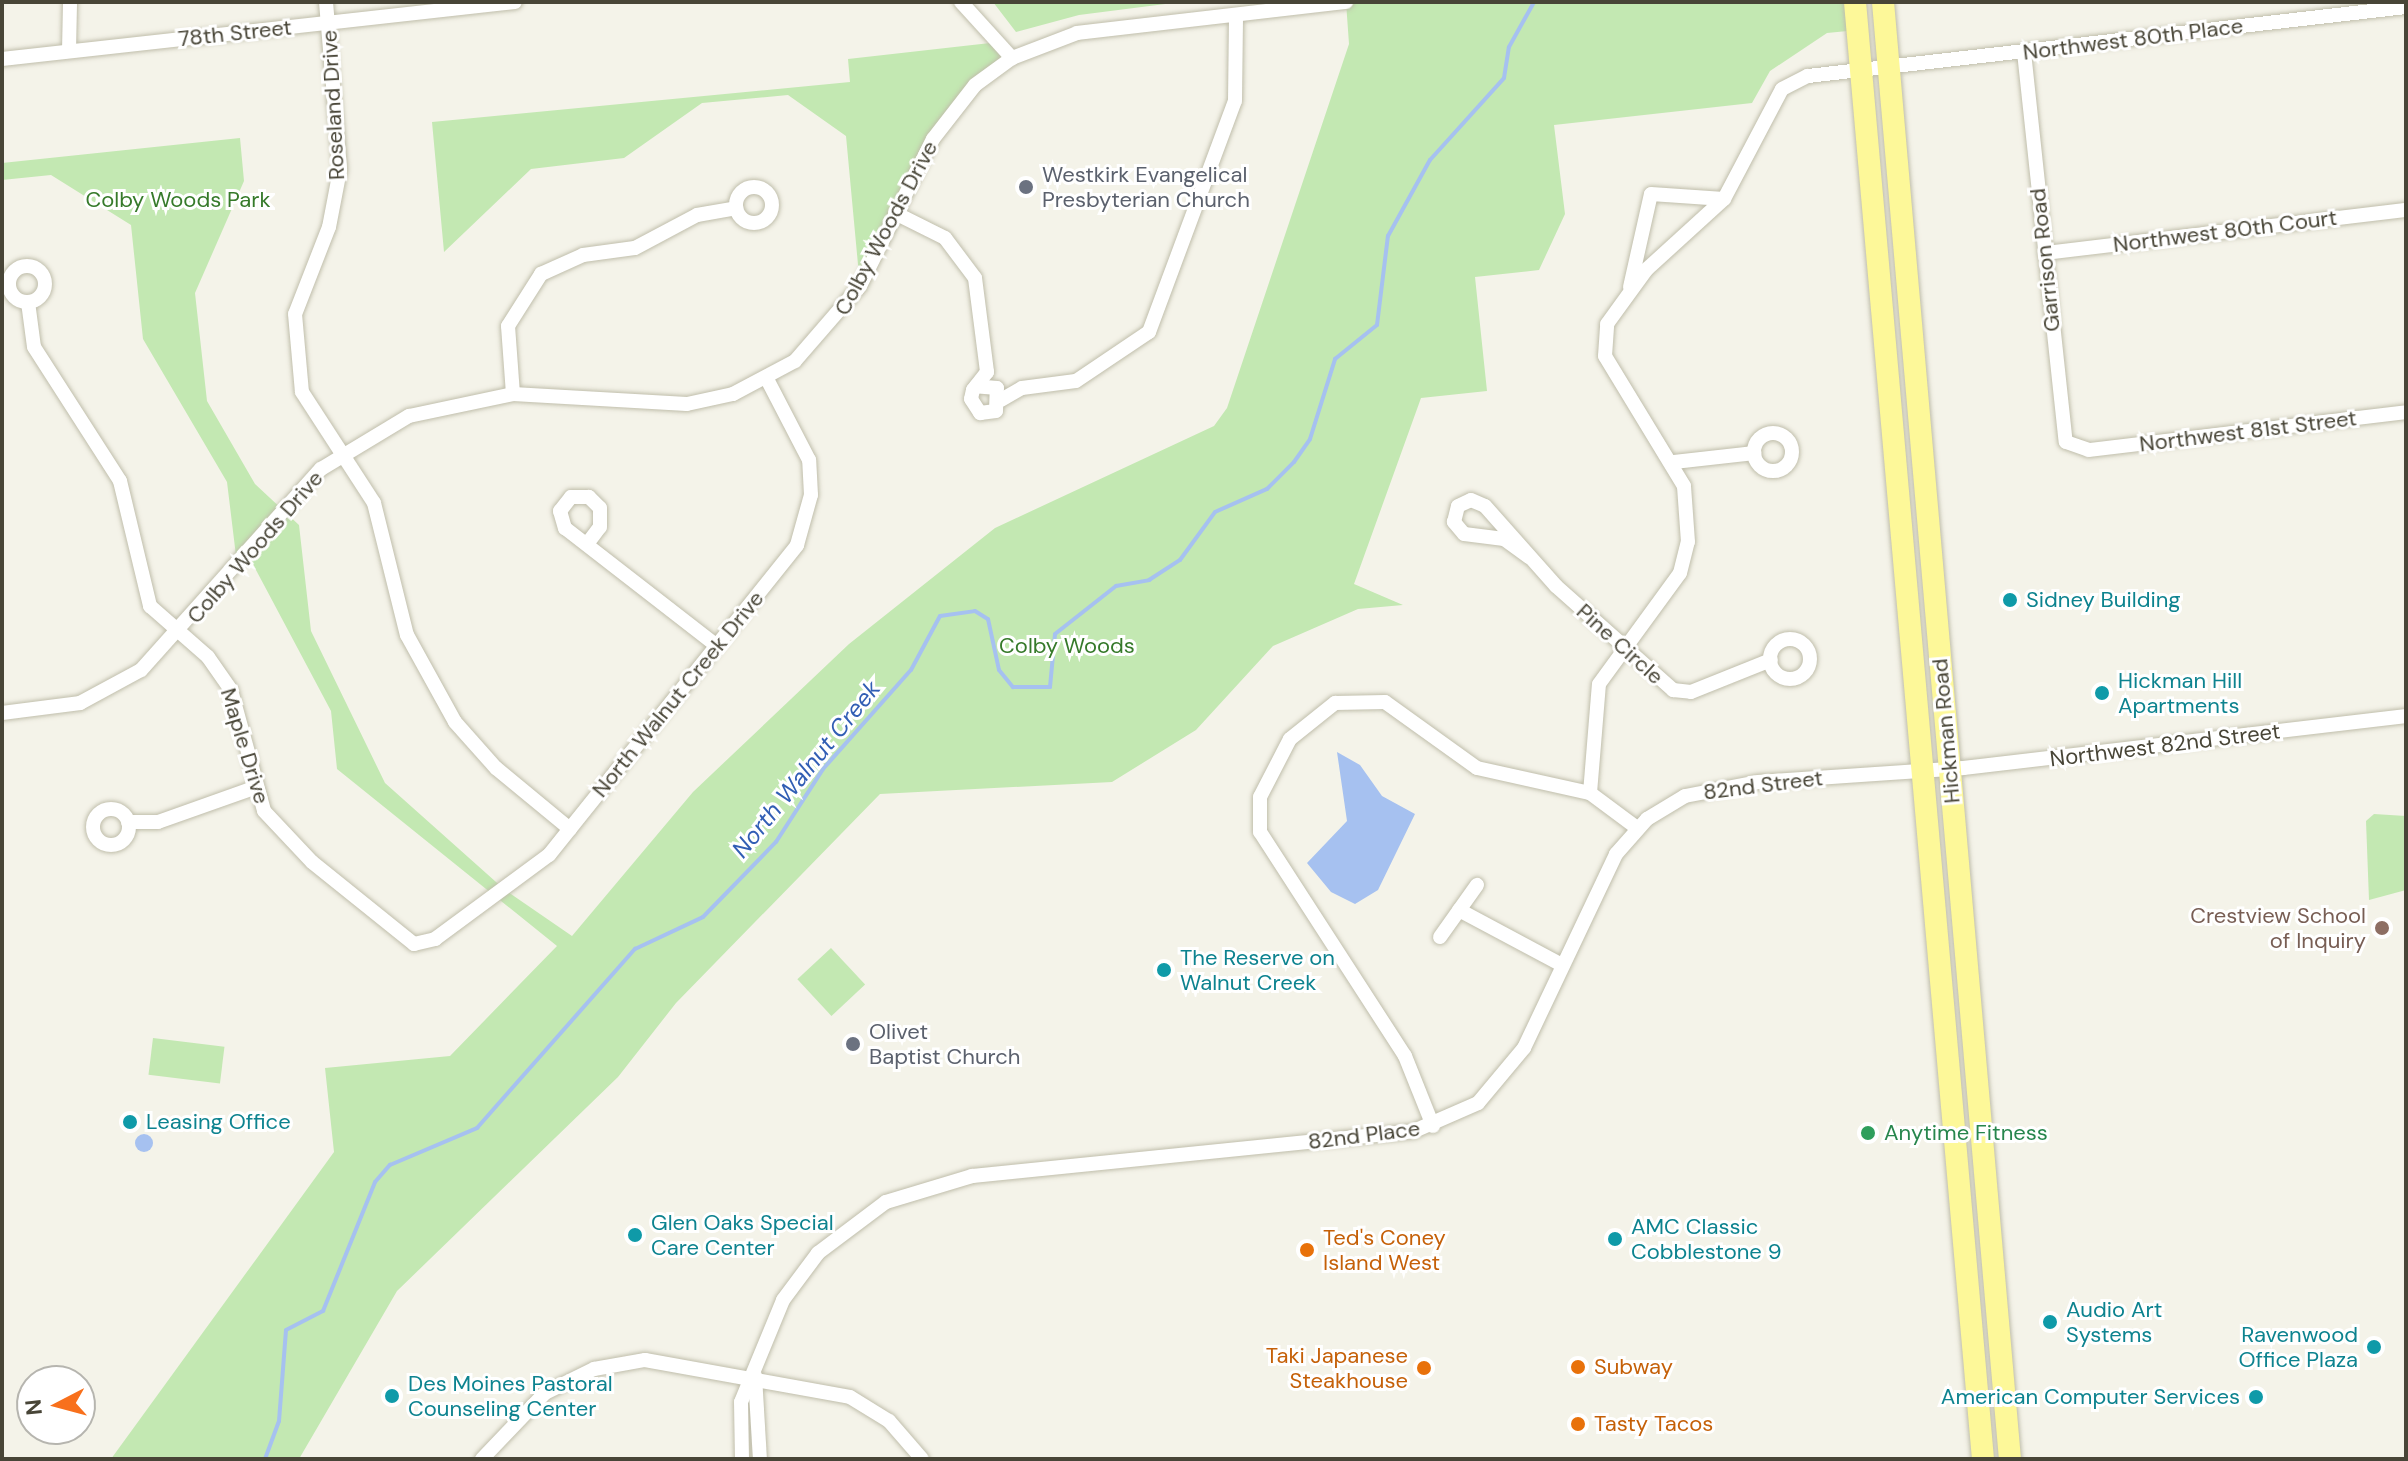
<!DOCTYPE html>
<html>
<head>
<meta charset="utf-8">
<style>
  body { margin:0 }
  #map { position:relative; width:2408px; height:1461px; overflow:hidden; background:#f4f3e9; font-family:"DM Sans",sans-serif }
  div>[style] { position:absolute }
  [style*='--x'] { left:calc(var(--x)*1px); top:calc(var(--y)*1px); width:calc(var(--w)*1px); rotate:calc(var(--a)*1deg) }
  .green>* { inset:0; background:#c3e8b2; transform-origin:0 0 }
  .water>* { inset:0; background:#a6c1f0 }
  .round { border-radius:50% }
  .stream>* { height:4px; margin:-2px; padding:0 2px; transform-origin:2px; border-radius:2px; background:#a6c1f0 }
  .roads { filter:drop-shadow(0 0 2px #c0beab) drop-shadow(0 0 2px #c0beab) }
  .minor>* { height:14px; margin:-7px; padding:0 7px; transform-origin:7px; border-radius:7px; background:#fff }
  .minor>.ring { margin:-7px; padding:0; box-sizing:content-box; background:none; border:14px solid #fff; border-radius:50% }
  .primary>* { height:22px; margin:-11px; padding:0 11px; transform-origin:11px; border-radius:11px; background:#fdf899 }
  .dots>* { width:22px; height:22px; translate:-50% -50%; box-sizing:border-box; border:4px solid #fff; border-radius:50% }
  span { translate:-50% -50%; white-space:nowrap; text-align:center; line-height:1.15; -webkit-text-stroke:6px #fff; paint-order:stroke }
  .street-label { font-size:22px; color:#484537 }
  .worship-label { font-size:22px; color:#5b616d }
  .left { translate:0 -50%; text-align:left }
  .park-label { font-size:22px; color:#367a2a }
  .culture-label { font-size:22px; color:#0d838f }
  .right { translate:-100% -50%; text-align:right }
  .education-label { font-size:22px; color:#785e54 }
  .leisure-label { font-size:22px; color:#27864d }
  .food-label { font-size:22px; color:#c56008 }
  .water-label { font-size:24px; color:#315eb4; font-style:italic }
  .frame { position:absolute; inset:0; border:4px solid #484537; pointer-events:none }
  .north { position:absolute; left:16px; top:1365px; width:80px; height:80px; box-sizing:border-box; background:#fff; border:2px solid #b6b5af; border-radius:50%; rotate:264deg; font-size:22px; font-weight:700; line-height:32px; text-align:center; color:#484537 }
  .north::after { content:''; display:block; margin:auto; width:28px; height:36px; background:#f8701c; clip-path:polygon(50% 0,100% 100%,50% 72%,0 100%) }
</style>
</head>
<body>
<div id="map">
  <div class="green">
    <i style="clip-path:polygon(993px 2px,1181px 2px,1079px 15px,1016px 32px)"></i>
    <i style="clip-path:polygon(1346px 2px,1855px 2px,1858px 30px,1827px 33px,1770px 71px,1752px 103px,1554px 125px,1565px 214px,1539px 270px,1475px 277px,1487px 391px,1421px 398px,1354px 584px,1403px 605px,1358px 609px,1273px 646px,1196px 730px,1112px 782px,880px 794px,676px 1003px,618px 1077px,397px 1291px,299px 1459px,111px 1459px,334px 1152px,325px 1068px,450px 1056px,557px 946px,337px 769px,331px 711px,247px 553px,237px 564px,227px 482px,143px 339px,131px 225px,51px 175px,2px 180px,2px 163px,240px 138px,244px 181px,195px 293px,207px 401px,255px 484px,299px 525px,311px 631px,385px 783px,505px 890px,572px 936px,693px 792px,849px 644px,995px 528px,1214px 426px,1227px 408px,1349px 44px)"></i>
    <i style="clip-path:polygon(999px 42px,1012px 58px,960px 102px,860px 286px,846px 136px,788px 95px,702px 103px,624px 158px,531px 169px,444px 252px,432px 122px,850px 82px,848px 59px)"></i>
    <i style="clip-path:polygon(2374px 814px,2406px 816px,2406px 890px,2369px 900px,2366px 821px)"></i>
    <i style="left:831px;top:948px;width:50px;height:46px;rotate:47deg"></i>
    <i style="left:153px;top:1038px;width:72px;height:37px;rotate:7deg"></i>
  </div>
  <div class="water">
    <i style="clip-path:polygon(1337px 752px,1360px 765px,1382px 796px,1415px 814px,1378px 890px,1355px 904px,1331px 892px,1307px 863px,1347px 821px)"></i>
    <i class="round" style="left:135px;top:1134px;width:18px;height:18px"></i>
  </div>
  <div class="stream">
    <i style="--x:265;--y:1459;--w:40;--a:-69.8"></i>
    <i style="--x:279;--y:1421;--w:91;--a:-85.6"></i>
    <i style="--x:286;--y:1330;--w:42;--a:-27.2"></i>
    <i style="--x:323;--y:1311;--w:139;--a:-68"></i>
    <i style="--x:375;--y:1182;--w:23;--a:-49"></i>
    <i style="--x:390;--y:1165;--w:95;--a:-23"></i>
    <i style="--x:477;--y:1128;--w:239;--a:-48.6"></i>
    <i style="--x:635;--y:949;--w:75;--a:-25.2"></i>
    <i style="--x:703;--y:917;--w:105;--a:-45.8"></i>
    <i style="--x:776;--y:842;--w:87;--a:-57.2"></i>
    <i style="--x:823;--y:769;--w:132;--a:-48.4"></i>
    <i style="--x:911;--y:670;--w:61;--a:-61.8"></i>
    <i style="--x:940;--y:616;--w:35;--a:-8"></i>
    <i style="--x:975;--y:611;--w:15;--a:32"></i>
    <i style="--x:988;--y:619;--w:52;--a:77.8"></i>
    <i style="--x:999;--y:670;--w:22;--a:51"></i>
    <i style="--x:1013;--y:687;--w:37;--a:0"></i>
    <i style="--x:1050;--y:687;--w:53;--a:-84.6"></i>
    <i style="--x:1055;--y:634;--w:78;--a:-38.2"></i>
    <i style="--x:1116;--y:586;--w:34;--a:-10"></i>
    <i style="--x:1149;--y:580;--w:37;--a:-33"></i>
    <i style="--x:1180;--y:560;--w:59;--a:-53.9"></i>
    <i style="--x:1215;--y:512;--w:57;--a:-23.9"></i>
    <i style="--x:1267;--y:489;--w:38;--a:-45"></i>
    <i style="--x:1294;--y:462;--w:28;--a:-55"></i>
    <i style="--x:1310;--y:439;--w:84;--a:-72.6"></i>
    <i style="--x:1335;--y:359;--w:54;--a:-39"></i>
    <i style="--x:1377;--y:325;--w:90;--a:-83"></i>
    <i style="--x:1388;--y:236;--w:87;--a:-61.1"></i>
    <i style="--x:1430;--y:160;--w:110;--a:-47.9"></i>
    <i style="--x:1504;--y:78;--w:31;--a:-81"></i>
    <i style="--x:1509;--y:47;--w:51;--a:-60.9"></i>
  </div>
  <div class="roads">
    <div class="minor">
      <i style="--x:326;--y:2;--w:169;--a:85.2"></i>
      <i style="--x:340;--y:170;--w:58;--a:100.9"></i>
      <i style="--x:329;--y:227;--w:93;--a:111.3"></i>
      <i style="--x:295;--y:314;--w:78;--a:84.9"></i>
      <i style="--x:302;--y:392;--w:132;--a:57"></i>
      <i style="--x:374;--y:503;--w:136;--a:76"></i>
      <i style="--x:407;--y:635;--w:99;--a:61.1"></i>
      <i style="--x:455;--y:722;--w:62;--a:48.3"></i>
      <i style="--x:496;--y:768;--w:96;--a:39.5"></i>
      <i style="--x:961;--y:2;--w:76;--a:47.7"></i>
      <i style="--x:69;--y:51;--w:49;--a:-88.8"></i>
      <i style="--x:2024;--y:52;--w:392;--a:83.9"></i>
      <i style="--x:2066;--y:442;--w:24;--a:19"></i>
      <i style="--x:2089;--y:450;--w:319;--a:-6.8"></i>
      <i style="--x:2;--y:59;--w:516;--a:-6.34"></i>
      <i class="ring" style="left:736px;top:187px;width:22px;height:22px"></i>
      <i style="--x:895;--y:213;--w:56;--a:26.6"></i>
      <i style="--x:945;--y:238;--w:50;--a:53.1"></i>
      <i style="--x:975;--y:278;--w:95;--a:82.7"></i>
      <i style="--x:987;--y:372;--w:23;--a:128"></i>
      <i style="--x:973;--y:390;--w:9;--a:103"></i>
      <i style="--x:971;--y:399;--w:17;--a:57"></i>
      <i style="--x:980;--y:413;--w:16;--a:-7"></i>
      <i style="--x:996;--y:411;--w:23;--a:-88"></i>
      <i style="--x:997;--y:388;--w:21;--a:-175"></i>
      <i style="--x:2045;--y:253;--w:364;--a:-6.8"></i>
      <i class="ring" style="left:9px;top:266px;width:22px;height:22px"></i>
      <i style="--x:1630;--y:287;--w:95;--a:-77.3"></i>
      <i style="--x:1651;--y:194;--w:73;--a:3.9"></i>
      <i style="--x:28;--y:302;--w:45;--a:82.4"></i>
      <i style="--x:34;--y:347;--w:159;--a:57.3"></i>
      <i style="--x:120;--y:481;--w:129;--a:76.5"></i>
      <i style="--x:150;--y:606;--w:77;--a:41.3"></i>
      <i style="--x:208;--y:657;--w:40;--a:55.1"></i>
      <i style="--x:231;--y:690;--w:125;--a:74.7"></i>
      <i style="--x:264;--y:811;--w:70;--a:46.7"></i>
      <i style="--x:312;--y:862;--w:131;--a:38.8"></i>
      <i style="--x:414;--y:944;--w:22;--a:-13"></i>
      <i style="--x:435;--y:939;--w:142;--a:-36.4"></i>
      <i style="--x:549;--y:855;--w:397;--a:-51.3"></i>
      <i style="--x:797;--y:545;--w:52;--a:-74.4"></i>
      <i style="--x:811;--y:495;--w:35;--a:-93"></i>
      <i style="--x:809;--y:460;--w:91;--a:-117.4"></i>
      <i style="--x:513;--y:394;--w:68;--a:-94.2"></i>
      <i style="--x:508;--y:326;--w:62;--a:-57.6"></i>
      <i style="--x:541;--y:274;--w:46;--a:-24.3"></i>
      <i style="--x:583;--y:255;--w:52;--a:-7.7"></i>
      <i style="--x:635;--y:248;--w:70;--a:-28"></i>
      <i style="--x:697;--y:215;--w:40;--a:-10"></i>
      <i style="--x:1001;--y:400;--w:24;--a:-30"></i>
      <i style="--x:1022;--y:388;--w:54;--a:-7.4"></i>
      <i style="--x:1076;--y:381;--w:88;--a:-33.9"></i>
      <i style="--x:1149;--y:332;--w:246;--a:-69.6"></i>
      <i style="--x:1235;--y:101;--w:86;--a:-89.3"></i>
      <i class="ring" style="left:1754px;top:433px;width:24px;height:24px"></i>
      <i style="--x:1674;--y:462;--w:81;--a:-6.4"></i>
      <i style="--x:587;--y:544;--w:21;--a:-53"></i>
      <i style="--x:600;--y:527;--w:19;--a:-90"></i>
      <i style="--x:600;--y:508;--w:16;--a:-135"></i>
      <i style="--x:589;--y:497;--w:18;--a:180"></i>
      <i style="--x:571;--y:497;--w:18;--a:128"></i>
      <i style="--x:560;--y:511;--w:18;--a:74"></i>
      <i style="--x:565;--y:528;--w:192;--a:37.8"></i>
      <i style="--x:1529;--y:557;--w:31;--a:-144"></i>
      <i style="--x:1504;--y:539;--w:40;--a:-172.9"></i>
      <i style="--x:1464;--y:534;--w:16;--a:-130"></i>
      <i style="--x:1454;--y:522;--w:16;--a:-76"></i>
      <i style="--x:1458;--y:506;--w:14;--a:-25"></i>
      <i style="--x:1471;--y:500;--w:15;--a:23"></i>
      <i style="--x:1485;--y:506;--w:107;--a:48.4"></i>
      <i style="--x:1556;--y:586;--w:157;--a:41.6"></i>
      <i style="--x:1673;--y:690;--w:18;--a:6"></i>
      <i style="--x:1691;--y:692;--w:86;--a:-21.8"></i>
      <i class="ring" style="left:1770px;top:639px;width:26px;height:26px"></i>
      <i style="--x:2;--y:713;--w:79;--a:-7.3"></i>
      <i style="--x:80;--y:703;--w:69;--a:-28.4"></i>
      <i style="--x:141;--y:670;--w:270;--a:-48.2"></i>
      <i style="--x:321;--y:469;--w:103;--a:-31.1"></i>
      <i style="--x:409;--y:416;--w:106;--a:-11.9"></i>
      <i style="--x:513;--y:394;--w:174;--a:3.3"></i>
      <i style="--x:687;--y:404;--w:47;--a:-12.3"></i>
      <i style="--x:733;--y:394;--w:70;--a:-28"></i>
      <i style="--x:795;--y:361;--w:99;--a:-49.1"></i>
      <i style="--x:860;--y:286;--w:164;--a:-63.6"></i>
      <i style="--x:933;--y:139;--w:68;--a:-52.1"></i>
      <i style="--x:975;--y:85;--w:46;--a:-36.1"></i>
      <i style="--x:1012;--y:58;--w:70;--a:-21"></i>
      <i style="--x:1077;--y:33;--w:271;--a:-6.6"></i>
      <i style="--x:1590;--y:793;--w:109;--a:-85.3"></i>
      <i style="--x:1599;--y:684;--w:137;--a:-53.9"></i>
      <i style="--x:1680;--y:573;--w:32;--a:-76"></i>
      <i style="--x:1688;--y:542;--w:56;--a:-94.1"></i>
      <i style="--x:1684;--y:486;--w:152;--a:-121.3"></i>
      <i style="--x:1605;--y:356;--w:32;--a:-86"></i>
      <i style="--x:1607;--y:324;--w:68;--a:-54"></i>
      <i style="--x:1647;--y:269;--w:104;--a:-42.3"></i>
      <i style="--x:1724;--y:199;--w:124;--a:-62.2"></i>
      <i style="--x:1782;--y:89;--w:29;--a:-27"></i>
      <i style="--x:1808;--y:76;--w:602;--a:-6.58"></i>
      <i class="ring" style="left:93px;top:809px;width:22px;height:22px"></i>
      <i style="--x:128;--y:822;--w:30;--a:0"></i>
      <i style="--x:158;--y:822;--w:102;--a:-19.5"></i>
      <i style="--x:1459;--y:910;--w:117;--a:28.1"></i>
      <i style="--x:1440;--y:937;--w:64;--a:-54.6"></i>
      <i style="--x:1433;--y:1126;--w:75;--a:-111.8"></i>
      <i style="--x:1405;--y:1056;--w:267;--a:-122.9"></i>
      <i style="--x:1260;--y:832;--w:35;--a:-90"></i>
      <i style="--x:1260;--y:797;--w:65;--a:-62.7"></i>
      <i style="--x:1290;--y:739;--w:58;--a:-38.7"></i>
      <i style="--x:1335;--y:703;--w:50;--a:-1.1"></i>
      <i style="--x:1385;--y:702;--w:113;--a:35.7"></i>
      <i style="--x:1477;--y:768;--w:116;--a:12.5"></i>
      <i style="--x:1590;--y:793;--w:59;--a:36.7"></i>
      <i style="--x:755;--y:1376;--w:83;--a:86.6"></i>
      <i style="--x:482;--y:1459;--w:91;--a:-46.3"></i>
      <i style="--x:545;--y:1393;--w:55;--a:-26.1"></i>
      <i style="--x:594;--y:1369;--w:52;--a:-10"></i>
      <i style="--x:645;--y:1360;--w:208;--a:10.2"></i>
      <i style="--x:850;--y:1397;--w:46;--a:31.6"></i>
      <i style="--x:889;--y:1421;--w:50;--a:49"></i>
      <i style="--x:742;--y:1459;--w:57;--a:-91"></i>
      <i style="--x:741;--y:1402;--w:110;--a:-67.6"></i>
      <i style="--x:783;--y:1300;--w:59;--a:-53.3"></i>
      <i style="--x:818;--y:1253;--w:85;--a:-36.9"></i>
      <i style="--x:886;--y:1202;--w:90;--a:-16.8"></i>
      <i style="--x:972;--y:1176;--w:444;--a:-5.8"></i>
      <i style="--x:1414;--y:1131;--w:70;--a:-23.6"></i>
      <i style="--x:1478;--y:1103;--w:72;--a:-50.1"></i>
      <i style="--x:1524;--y:1048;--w:215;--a:-64.6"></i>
      <i style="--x:1616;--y:854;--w:47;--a:-48.5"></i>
      <i style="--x:1647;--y:819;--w:44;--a:-31.2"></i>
      <i style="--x:1685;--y:796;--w:74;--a:-10.9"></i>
      <i style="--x:1758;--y:782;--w:206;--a:-3.9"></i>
      <i style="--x:1964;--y:768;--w:445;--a:-6.7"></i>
    </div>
    <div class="primary">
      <i style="--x:1855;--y:2;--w:1463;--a:84.98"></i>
      <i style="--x:1883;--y:2;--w:1463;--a:85.02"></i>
    </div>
  </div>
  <div class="dots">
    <i style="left:1026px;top:187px;background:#6b7280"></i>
    <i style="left:2010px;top:600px;background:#0f9aa8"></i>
    <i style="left:2102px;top:693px;background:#0f9aa8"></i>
    <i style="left:2382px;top:928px;background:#8d6e63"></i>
    <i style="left:1164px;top:970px;background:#0f9aa8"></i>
    <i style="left:853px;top:1044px;background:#6b7280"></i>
    <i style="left:130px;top:1122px;background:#0f9aa8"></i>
    <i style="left:1868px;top:1133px;background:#2e9e5b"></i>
    <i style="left:635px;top:1235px;background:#0f9aa8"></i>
    <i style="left:1615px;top:1239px;background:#0f9aa8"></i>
    <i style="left:1307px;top:1250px;background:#e8710a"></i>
    <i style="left:2050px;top:1322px;background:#0f9aa8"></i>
    <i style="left:2374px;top:1347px;background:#0f9aa8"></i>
    <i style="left:1578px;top:1367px;background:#e8710a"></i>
    <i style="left:1424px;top:1368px;background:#e8710a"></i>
    <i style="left:392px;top:1396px;background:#0f9aa8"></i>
    <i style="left:2256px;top:1397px;background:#0f9aa8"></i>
    <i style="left:1578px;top:1424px;background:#e8710a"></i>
  </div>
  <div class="street-label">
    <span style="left:235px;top:33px;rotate:-6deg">78th Street</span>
    <span style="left:2133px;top:39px;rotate:-7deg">Northwest 80th Place</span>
    <span style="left:333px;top:105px;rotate:-93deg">Roseland Drive</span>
    <span style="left:886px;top:228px;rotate:-62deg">Colby Woods Drive</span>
    <span style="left:2225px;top:231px;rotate:-7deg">Northwest 80th Court</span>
    <span style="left:2045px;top:260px;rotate:-96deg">Garrison Road</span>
    <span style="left:2248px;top:431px;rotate:-7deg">Northwest 81st Street</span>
    <span style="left:255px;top:547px;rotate:-49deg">Colby Woods Drive</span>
    <span style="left:1620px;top:644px;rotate:42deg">Pine Circle</span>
    <span style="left:678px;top:694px;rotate:-51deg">North Walnut Creek Drive</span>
    <span style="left:1946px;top:731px;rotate:-95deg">Hickman Road</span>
    <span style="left:2165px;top:745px;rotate:-7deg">Northwest 82nd Street</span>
    <span style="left:245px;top:746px;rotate:73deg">Maple Drive</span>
    <span style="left:1763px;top:785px;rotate:-7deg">82nd Street</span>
    <span style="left:1364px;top:1135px;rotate:-7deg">82nd Place</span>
  </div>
  <div class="worship-label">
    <span class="left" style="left:1042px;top:187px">Westkirk Evangelical<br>Presbyterian Church</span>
    <span class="left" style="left:869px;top:1044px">Olivet<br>Baptist Church</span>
  </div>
  <div class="park-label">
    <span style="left:178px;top:200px">Colby Woods Park</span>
    <span style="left:1067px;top:646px">Colby Woods</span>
  </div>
  <div class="culture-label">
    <span class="left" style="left:2026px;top:600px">Sidney Building</span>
    <span class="left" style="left:2118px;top:693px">Hickman Hill<br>Apartments</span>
    <span class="left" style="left:1180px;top:970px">The Reserve on<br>Walnut Creek</span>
    <span class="left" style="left:146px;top:1122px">Leasing Office</span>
    <span class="left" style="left:651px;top:1235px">Glen Oaks Special<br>Care Center</span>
    <span class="left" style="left:1631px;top:1239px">AMC Classic<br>Cobblestone 9</span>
    <span class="left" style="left:2066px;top:1322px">Audio Art<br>Systems</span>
    <span class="right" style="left:2358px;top:1347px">Ravenwood<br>Office Plaza</span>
    <span class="left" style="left:408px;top:1396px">Des Moines Pastoral<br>Counseling Center</span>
    <span class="right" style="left:2240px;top:1397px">American Computer Services</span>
  </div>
  <div class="education-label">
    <span class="right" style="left:2366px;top:928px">Crestview School<br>of Inquiry</span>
  </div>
  <div class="leisure-label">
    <span class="left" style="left:1884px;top:1133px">Anytime Fitness</span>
  </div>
  <div class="food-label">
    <span class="left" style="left:1323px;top:1250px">Ted's Coney<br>Island West</span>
    <span class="right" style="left:1408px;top:1368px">Taki Japanese<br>Steakhouse</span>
    <span class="left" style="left:1594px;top:1367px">Subway</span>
    <span class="left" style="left:1594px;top:1424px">Tasty Tacos</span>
  </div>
  <div class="water-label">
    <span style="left:806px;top:769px;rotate:-51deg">North Walnut Creek</span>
  </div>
  <div class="frame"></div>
  <div class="north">N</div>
</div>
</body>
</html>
